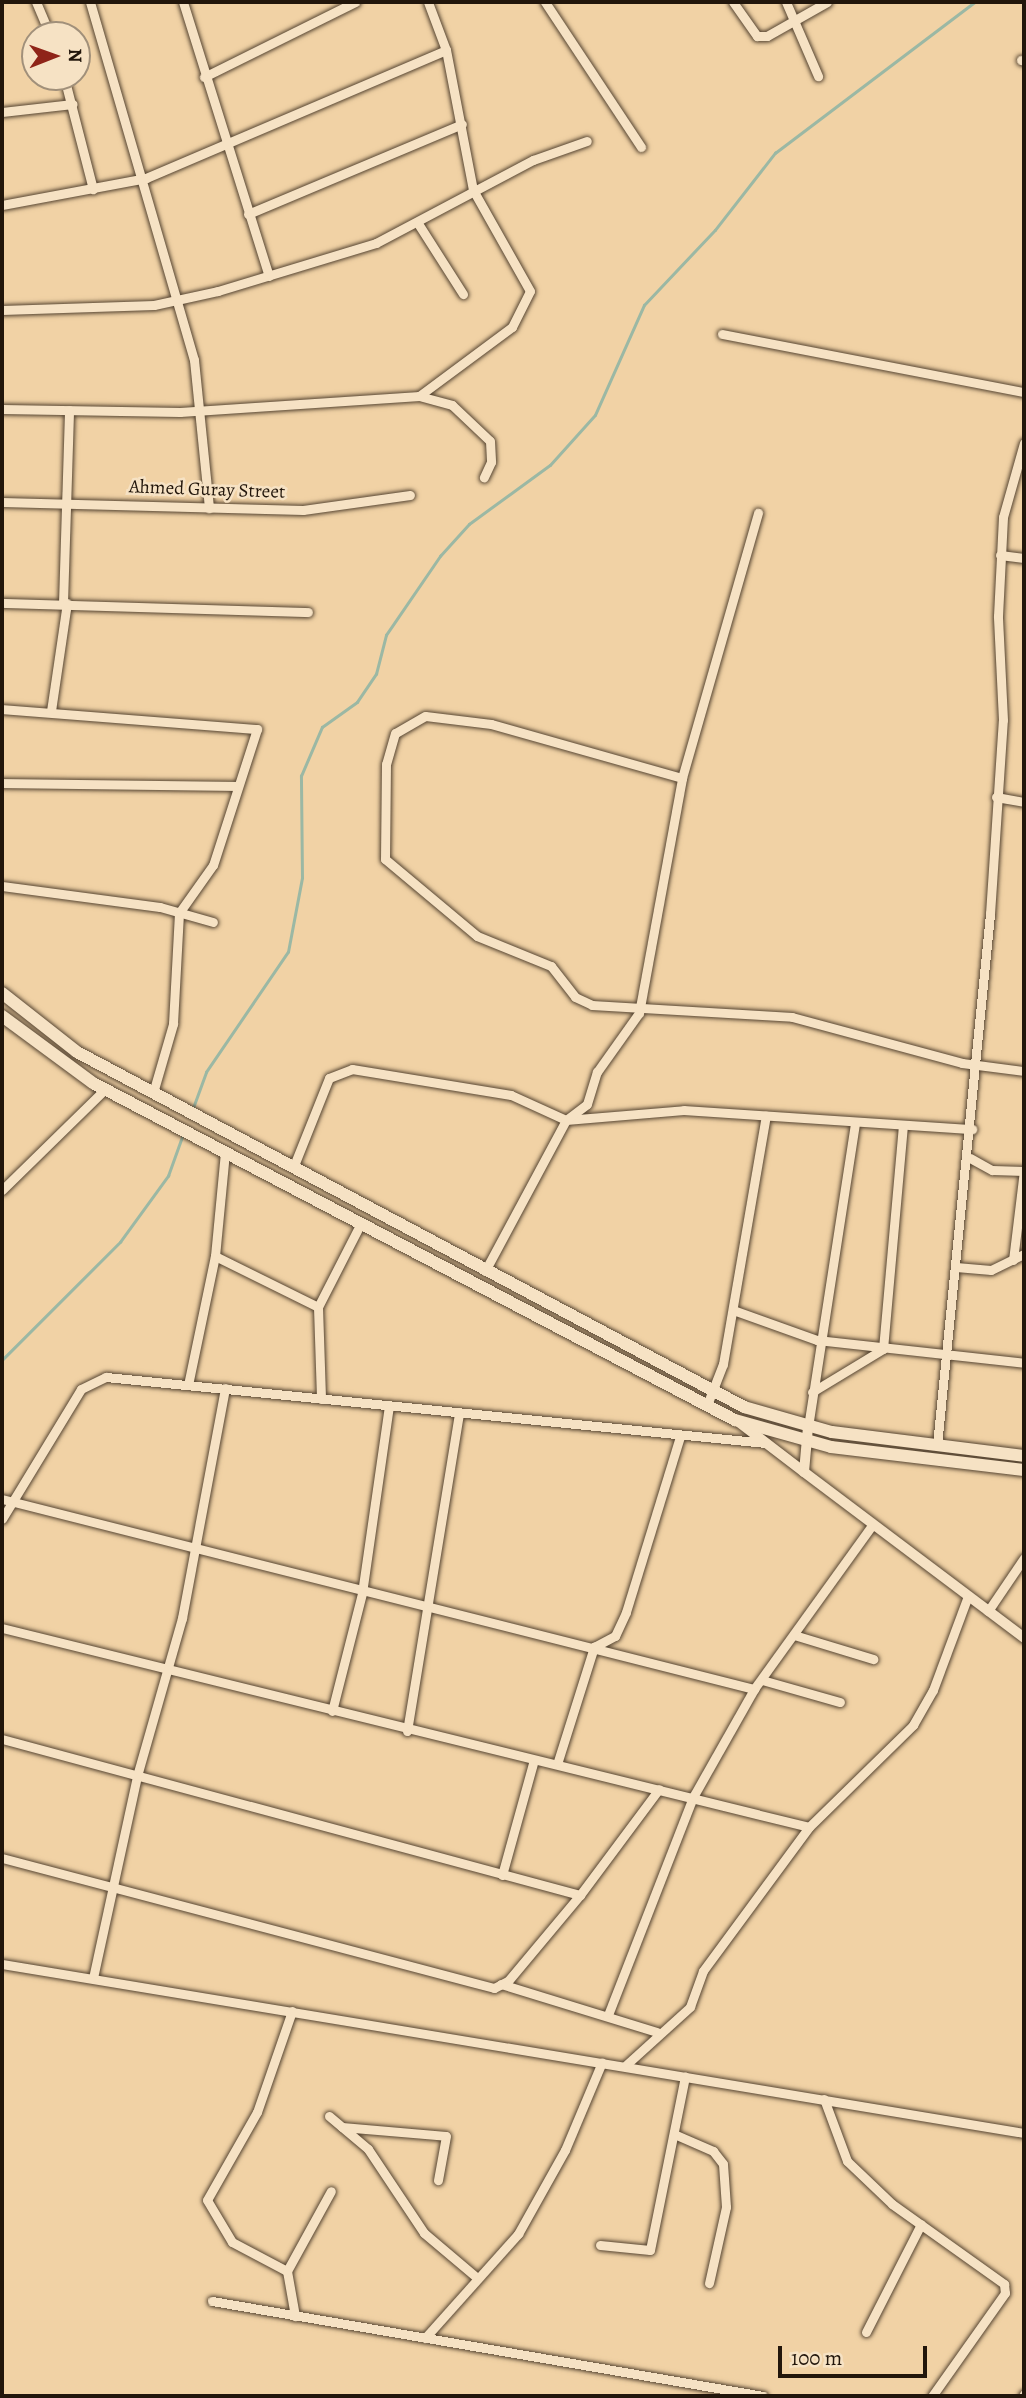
<!DOCTYPE html>
<html>
<head>
<meta charset="utf-8">
<style>
  body { margin:0 }
  #map { position:relative; width:1026px; height:2398px; overflow:hidden; background:#f1d2a5; font-family:Alegreya,serif }
  div>[style] { position:absolute }
  [style*='--x'] { left:calc(var(--x)*1px); top:calc(var(--y)*1px); width:calc(var(--w)*1px); rotate:calc(var(--a)*1deg) }
  .stream>* { height:2.5px; margin:-1.25px; padding:0 1.25px; transform-origin:1.25px; border-radius:1.25px; background:#9bb8a4 }
  .roads { filter:drop-shadow(0 0 2px #564532) drop-shadow(0 0 2px #564532) }
  .minor>* { height:9px; margin:-4.5px; padding:0 4.5px; transform-origin:4.5px; border-radius:4.5px; background:#f6e2c4 }
  .tertiary>* { height:10px; margin:-5px; padding:0 5px; transform-origin:5px; border-radius:5px; background:#f6e2c4 }
  .secondary>* { height:12px; margin:-6px; padding:0 6px; transform-origin:6px; border-radius:6px; background:#f6e2c4 }
  span { translate:-50% -50%; white-space:nowrap; text-align:center; line-height:1.15; -webkit-text-stroke:5px #f6e2c4; paint-order:stroke }
  .street-label { font-size:19px; color:#22160b }
  .frame { position:absolute; inset:0; border:4px solid #22160b; pointer-events:none }
  .north { position:absolute; left:21px; top:21px; width:70px; height:70px; box-sizing:border-box; background:#f6e2c4; border:2px solid #a1907a; border-radius:50%; rotate:89deg; font-size:19px; font-weight:700; line-height:28px; text-align:center; color:#22160b }
  .north::after { content:''; display:block; margin:auto; width:24px; height:32px; background:#8f2418; clip-path:polygon(50% 0,100% 100%,50% 72%,0 100%) }
  .scale { position:absolute; left:778px; top:2346px; width:149px; height:32px; box-sizing:border-box; border:4px solid #22160b; border-top:0; padding-left:9px; font-size:21px; line-height:24px; white-space:nowrap; color:#22160b; -webkit-text-stroke:5px #f6e2c4; paint-order:stroke }
</style>
</head>
<body>
<div id="map">
  <div class="stream">
    <i style="--x:193;--y:1108;--w:38;--a:-70"></i>
    <i style="--x:206;--y:1072;--w:145;--a:-55.7"></i>
    <i style="--x:288;--y:952;--w:75;--a:-79.3"></i>
    <i style="--x:302;--y:878;--w:102;--a:-90.6"></i>
    <i style="--x:301;--y:776;--w:53;--a:-66.8"></i>
    <i style="--x:322;--y:727;--w:43;--a:-35.5"></i>
    <i style="--x:357;--y:702;--w:34;--a:-56"></i>
    <i style="--x:376;--y:674;--w:40;--a:-75.6"></i>
    <i style="--x:386;--y:635;--w:96;--a:-55.6"></i>
    <i style="--x:440;--y:556;--w:43;--a:-47.8"></i>
    <i style="--x:469;--y:524;--w:100;--a:-36.1"></i>
    <i style="--x:550;--y:465;--w:67;--a:-48"></i>
    <i style="--x:595;--y:415;--w:120;--a:-66"></i>
    <i style="--x:644;--y:305;--w:103;--a:-46.6"></i>
    <i style="--x:715;--y:230;--w:98;--a:-52.1"></i>
    <i style="--x:775;--y:153;--w:251;--a:-37.1"></i>
    <i style="--x:2;--y:1360;--w:167;--a:-45"></i>
    <i style="--x:120;--y:1242;--w:82;--a:-54"></i>
    <i style="--x:168;--y:1176;--w:45;--a:-70.3"></i>
  </div>
  <div class="roads">
    <div class="minor">
      <i style="--x:36;--y:2;--w:36;--a:67"></i>
      <i style="--x:90;--y:2;--w:373;--a:73.8"></i>
      <i style="--x:194;--y:360;--w:149;--a:84.2"></i>
      <i style="--x:183;--y:2;--w:287;--a:72.6"></i>
      <i style="--x:545;--y:2;--w:174;--a:56.5"></i>
      <i style="--x:733;--y:2;--w:42;--a:54.8"></i>
      <i style="--x:757;--y:36;--w:10;--a:0"></i>
      <i style="--x:767;--y:36;--w:69;--a:-29.5"></i>
      <i style="--x:786;--y:2;--w:81;--a:66.6"></i>
      <i style="--x:1021;--y:60;--w:3;--a:18"></i>
      <i style="--x:64;--y:77;--w:116;--a:75.5"></i>
      <i style="--x:204;--y:77;--w:169;--a:-26.4"></i>
      <i style="--x:2;--y:112;--w:71;--a:-6.4"></i>
      <i style="--x:2;--y:205;--w:147;--a:-10.6"></i>
      <i style="--x:146;--y:178;--w:326;--a:-23.1"></i>
      <i style="--x:248;--y:214;--w:232;--a:-22.8"></i>
      <i style="--x:419;--y:225;--w:82;--a:57.5"></i>
      <i style="--x:2;--y:310;--w:152;--a:-1.9"></i>
      <i style="--x:154;--y:305;--w:66;--a:-12.3"></i>
      <i style="--x:218;--y:291;--w:165;--a:-16.9"></i>
      <i style="--x:376;--y:243;--w:178;--a:-27.9"></i>
      <i style="--x:533;--y:160;--w:57;--a:-19.4"></i>
      <i style="--x:722;--y:334;--w:308;--a:10.9"></i>
      <i style="--x:419;--y:396;--w:116;--a:-36.6"></i>
      <i style="--x:512;--y:327;--w:40;--a:-63.4"></i>
      <i style="--x:530;--y:291;--w:116;--a:-119.4"></i>
      <i style="--x:473;--y:190;--w:143;--a:-100.9"></i>
      <i style="--x:446;--y:50;--w:51;--a:-110.6"></i>
      <i style="--x:2;--y:409;--w:178;--a:1"></i>
      <i style="--x:180;--y:412;--w:240;--a:-3.8"></i>
      <i style="--x:419;--y:396;--w:34;--a:15"></i>
      <i style="--x:452;--y:405;--w:52;--a:43.5"></i>
      <i style="--x:490;--y:441;--w:21;--a:87"></i>
      <i style="--x:491;--y:462;--w:17;--a:115"></i>
      <i style="--x:2;--y:502;--w:301;--a:1.5"></i>
      <i style="--x:303;--y:510;--w:108;--a:-8"></i>
      <i style="--x:1000;--y:555;--w:24;--a:7"></i>
      <i style="--x:2;--y:603;--w:306;--a:1.7"></i>
      <i style="--x:63;--y:603;--w:193;--a:-88.2"></i>
      <i style="--x:2;--y:709;--w:256;--a:4.5"></i>
      <i style="--x:257;--y:729;--w:143;--a:107.9"></i>
      <i style="--x:213;--y:865;--w:59;--a:125.3"></i>
      <i style="--x:179;--y:913;--w:111;--a:93.1"></i>
      <i style="--x:173;--y:1024;--w:72;--a:106.2"></i>
      <i style="--x:51;--y:711;--w:109;--a:-81.6"></i>
      <i style="--x:682;--y:778;--w:198;--a:-164.2"></i>
      <i style="--x:491;--y:724;--w:66;--a:-173.1"></i>
      <i style="--x:425;--y:716;--w:34;--a:150"></i>
      <i style="--x:395;--y:733;--w:32;--a:106"></i>
      <i style="--x:386;--y:764;--w:95;--a:90.6"></i>
      <i style="--x:385;--y:859;--w:120;--a:39.9"></i>
      <i style="--x:477;--y:936;--w:80;--a:22.1"></i>
      <i style="--x:551;--y:966;--w:39;--a:52"></i>
      <i style="--x:575;--y:997;--w:19;--a:25"></i>
      <i style="--x:592;--y:1005;--w:200;--a:3.4"></i>
      <i style="--x:792;--y:1017;--w:176;--a:15.1"></i>
      <i style="--x:962;--y:1063;--w:63;--a:7.4"></i>
      <i style="--x:2;--y:783;--w:233;--a:0.7"></i>
      <i style="--x:996;--y:797;--w:28;--a:10"></i>
      <i style="--x:2;--y:886;--w:159;--a:7.6"></i>
      <i style="--x:160;--y:907;--w:55;--a:15.8"></i>
      <i style="--x:970;--y:1158;--w:25;--a:29"></i>
      <i style="--x:992;--y:1170;--w:32;--a:2"></i>
      <i style="--x:293;--y:1168;--w:97;--a:-68.2"></i>
      <i style="--x:329;--y:1078;--w:25;--a:-21"></i>
      <i style="--x:352;--y:1069;--w:161;--a:9.3"></i>
      <i style="--x:511;--y:1095;--w:60;--a:24.4"></i>
      <i style="--x:566;--y:1120;--w:118;--a:-4.8"></i>
      <i style="--x:684;--y:1110;--w:289;--a:3.8"></i>
      <i style="--x:2;--y:1190;--w:144;--a:-44.4"></i>
      <i style="--x:215;--y:1256;--w:115;--a:26.3"></i>
      <i style="--x:318;--y:1307;--w:92;--a:88.1"></i>
      <i style="--x:1013;--y:1260;--w:90;--a:-83"></i>
      <i style="--x:956;--y:1267;--w:35;--a:5"></i>
      <i style="--x:991;--y:1270;--w:37;--a:-26"></i>
      <i style="--x:485;--y:1271;--w:171;--a:-61.8"></i>
      <i style="--x:566;--y:1120;--w:26;--a:-37"></i>
      <i style="--x:587;--y:1104;--w:34;--a:-73"></i>
      <i style="--x:597;--y:1072;--w:72;--a:-54.6"></i>
      <i style="--x:639;--y:1013;--w:239;--a:-79.6"></i>
      <i style="--x:682;--y:778;--w:276;--a:-74"></i>
      <i style="--x:318;--y:1307;--w:94;--a:-62.9"></i>
      <i style="--x:733;--y:1310;--w:89;--a:19.7"></i>
      <i style="--x:817;--y:1340;--w:208;--a:6.3"></i>
      <i style="--x:188;--y:1385;--w:132;--a:-78.2"></i>
      <i style="--x:215;--y:1256;--w:104;--a:-84.5"></i>
      <i style="--x:812;--y:1392;--w:83;--a:-31.2"></i>
      <i style="--x:883;--y:1349;--w:224;--a:-84.9"></i>
      <i style="--x:707;--y:1405;--w:44;--a:-68.7"></i>
      <i style="--x:723;--y:1364;--w:252;--a:-80.2"></i>
      <i style="--x:808;--y:1427;--w:308;--a:-81.2"></i>
      <i style="--x:937;--y:1445;--w:534;--a:-84.3"></i>
      <i style="--x:990;--y:914;--w:194;--a:-86.2"></i>
      <i style="--x:1003;--y:720;--w:104;--a:-92.8"></i>
      <i style="--x:998;--y:616;--w:99;--a:-87.1"></i>
      <i style="--x:1003;--y:517;--w:77;--a:-74.2"></i>
      <i style="--x:2;--y:1499;--w:776;--a:14.18"></i>
      <i style="--x:2;--y:1519;--w:152;--a:-58.7"></i>
      <i style="--x:81;--y:1389;--w:28;--a:-26"></i>
      <i style="--x:106;--y:1377;--w:663;--a:5.71"></i>
      <i style="--x:988;--y:1611;--w:64;--a:-55.8"></i>
      <i style="--x:2;--y:1628;--w:831;--a:13.85"></i>
      <i style="--x:809;--y:1827;--w:179;--a:126.4"></i>
      <i style="--x:703;--y:1971;--w:38;--a:110"></i>
      <i style="--x:690;--y:2007;--w:86;--a:137.8"></i>
      <i style="--x:794;--y:1635;--w:83;--a:16.9"></i>
      <i style="--x:762;--y:1680;--w:81;--a:15.8"></i>
      <i style="--x:332;--y:1711;--w:122;--a:-75.7"></i>
      <i style="--x:362;--y:1593;--w:190;--a:-81.8"></i>
      <i style="--x:407;--y:1731;--w:321;--a:-80.7"></i>
      <i style="--x:2;--y:1739;--w:599;--a:15.1"></i>
      <i style="--x:558;--y:1761;--w:120;--a:-72.5"></i>
      <i style="--x:594;--y:1647;--w:24;--a:-28"></i>
      <i style="--x:615;--y:1636;--w:26;--a:-65"></i>
      <i style="--x:626;--y:1612;--w:184;--a:-72.9"></i>
      <i style="--x:809;--y:1827;--w:146;--a:-44.4"></i>
      <i style="--x:913;--y:1725;--w:40;--a:-60.3"></i>
      <i style="--x:933;--y:1690;--w:100;--a:-69.6"></i>
      <i style="--x:2;--y:1858;--w:509;--a:14.8"></i>
      <i style="--x:494;--y:1988;--w:16;--a:-27"></i>
      <i style="--x:508;--y:1981;--w:112;--a:-50.1"></i>
      <i style="--x:580;--y:1895;--w:132;--a:-53.3"></i>
      <i style="--x:502;--y:1875;--w:116;--a:-74.5"></i>
      <i style="--x:2;--y:1964;--w:1036;--a:9.39"></i>
      <i style="--x:93;--y:1978;--w:207;--a:-77.7"></i>
      <i style="--x:137;--y:1776;--w:164;--a:-74.1"></i>
      <i style="--x:182;--y:1618;--w:234;--a:-79.4"></i>
      <i style="--x:501;--y:1984;--w:163;--a:17.1"></i>
      <i style="--x:292;--y:2011;--w:107;--a:109.1"></i>
      <i style="--x:257;--y:2112;--w:101;--a:119.6"></i>
      <i style="--x:207;--y:2200;--w:49;--a:59.2"></i>
      <i style="--x:232;--y:2242;--w:62;--a:27.8"></i>
      <i style="--x:287;--y:2271;--w:46;--a:79.9"></i>
      <i style="--x:608;--y:2015;--w:234;--a:-68.7"></i>
      <i style="--x:693;--y:1797;--w:124;--a:-60.5"></i>
      <i style="--x:754;--y:1689;--w:203;--a:-54.2"></i>
      <i style="--x:824;--y:2099;--w:66;--a:69.6"></i>
      <i style="--x:847;--y:2161;--w:62;--a:43.7"></i>
      <i style="--x:892;--y:2204;--w:138;--a:35.5"></i>
      <i style="--x:1004;--y:2284;--w:9;--a:84"></i>
      <i style="--x:1005;--y:2293;--w:126;--a:125.3"></i>
      <i style="--x:329;--y:2116;--w:51;--a:40.2"></i>
      <i style="--x:368;--y:2149;--w:101;--a:56.3"></i>
      <i style="--x:424;--y:2233;--w:68;--a:40.2"></i>
      <i style="--x:342;--y:2127;--w:104;--a:4.9"></i>
      <i style="--x:446;--y:2136;--w:45;--a:100.3"></i>
      <i style="--x:674;--y:2134;--w:43;--a:23.6"></i>
      <i style="--x:713;--y:2151;--w:16;--a:52"></i>
      <i style="--x:723;--y:2164;--w:43;--a:86"></i>
      <i style="--x:726;--y:2207;--w:78;--a:102.6"></i>
      <i style="--x:600;--y:2245;--w:50;--a:5.7"></i>
      <i style="--x:650;--y:2250;--w:177;--a:-78.6"></i>
      <i style="--x:287;--y:2271;--w:91;--a:-61.2"></i>
      <i style="--x:212;--y:2301;--w:559;--a:9.78"></i>
      <i style="--x:866;--y:2332;--w:121;--a:-63"></i>
      <i style="--x:425;--y:2338;--w:140;--a:-48.2"></i>
      <i style="--x:518;--y:2234;--w:96;--a:-60.8"></i>
      <i style="--x:565;--y:2150;--w:95;--a:-67.2"></i>
      <i style="--x:1023;--y:2396;--w:2;--a:-63"></i>
    </div>
    <div class="tertiary">
      <i style="--x:740;--y:1423;--w:81;--a:37.4"></i>
      <i style="--x:808;--y:1427;--w:45;--a:95.1"></i>
      <i style="--x:804;--y:1472;--w:276;--a:37"></i>
    </div>
    <div class="secondary">
      <i style="--x:2;--y:993;--w:95;--a:38.2"></i>
      <i style="--x:77;--y:1052;--w:756;--a:28.02"></i>
      <i style="--x:744;--y:1407;--w:91;--a:15.9"></i>
      <i style="--x:832;--y:1432;--w:193;--a:7.1"></i>
      <i style="--x:2;--y:1016;--w:113;--a:36.4"></i>
      <i style="--x:93;--y:1083;--w:725;--a:27.7"></i>
      <i style="--x:735;--y:1420;--w:100;--a:15.7"></i>
      <i style="--x:831;--y:1447;--w:194;--a:6.8"></i>
    </div>
  </div>
  <div class="street-label">
    <span style="left:207px;top:490px;rotate:2deg">Ahmed Guray Street</span>
  </div>
  <div class="frame"></div>
  <div class="north">N</div>
  <div class="scale">100 m</div>
</div>
</body>
</html>
